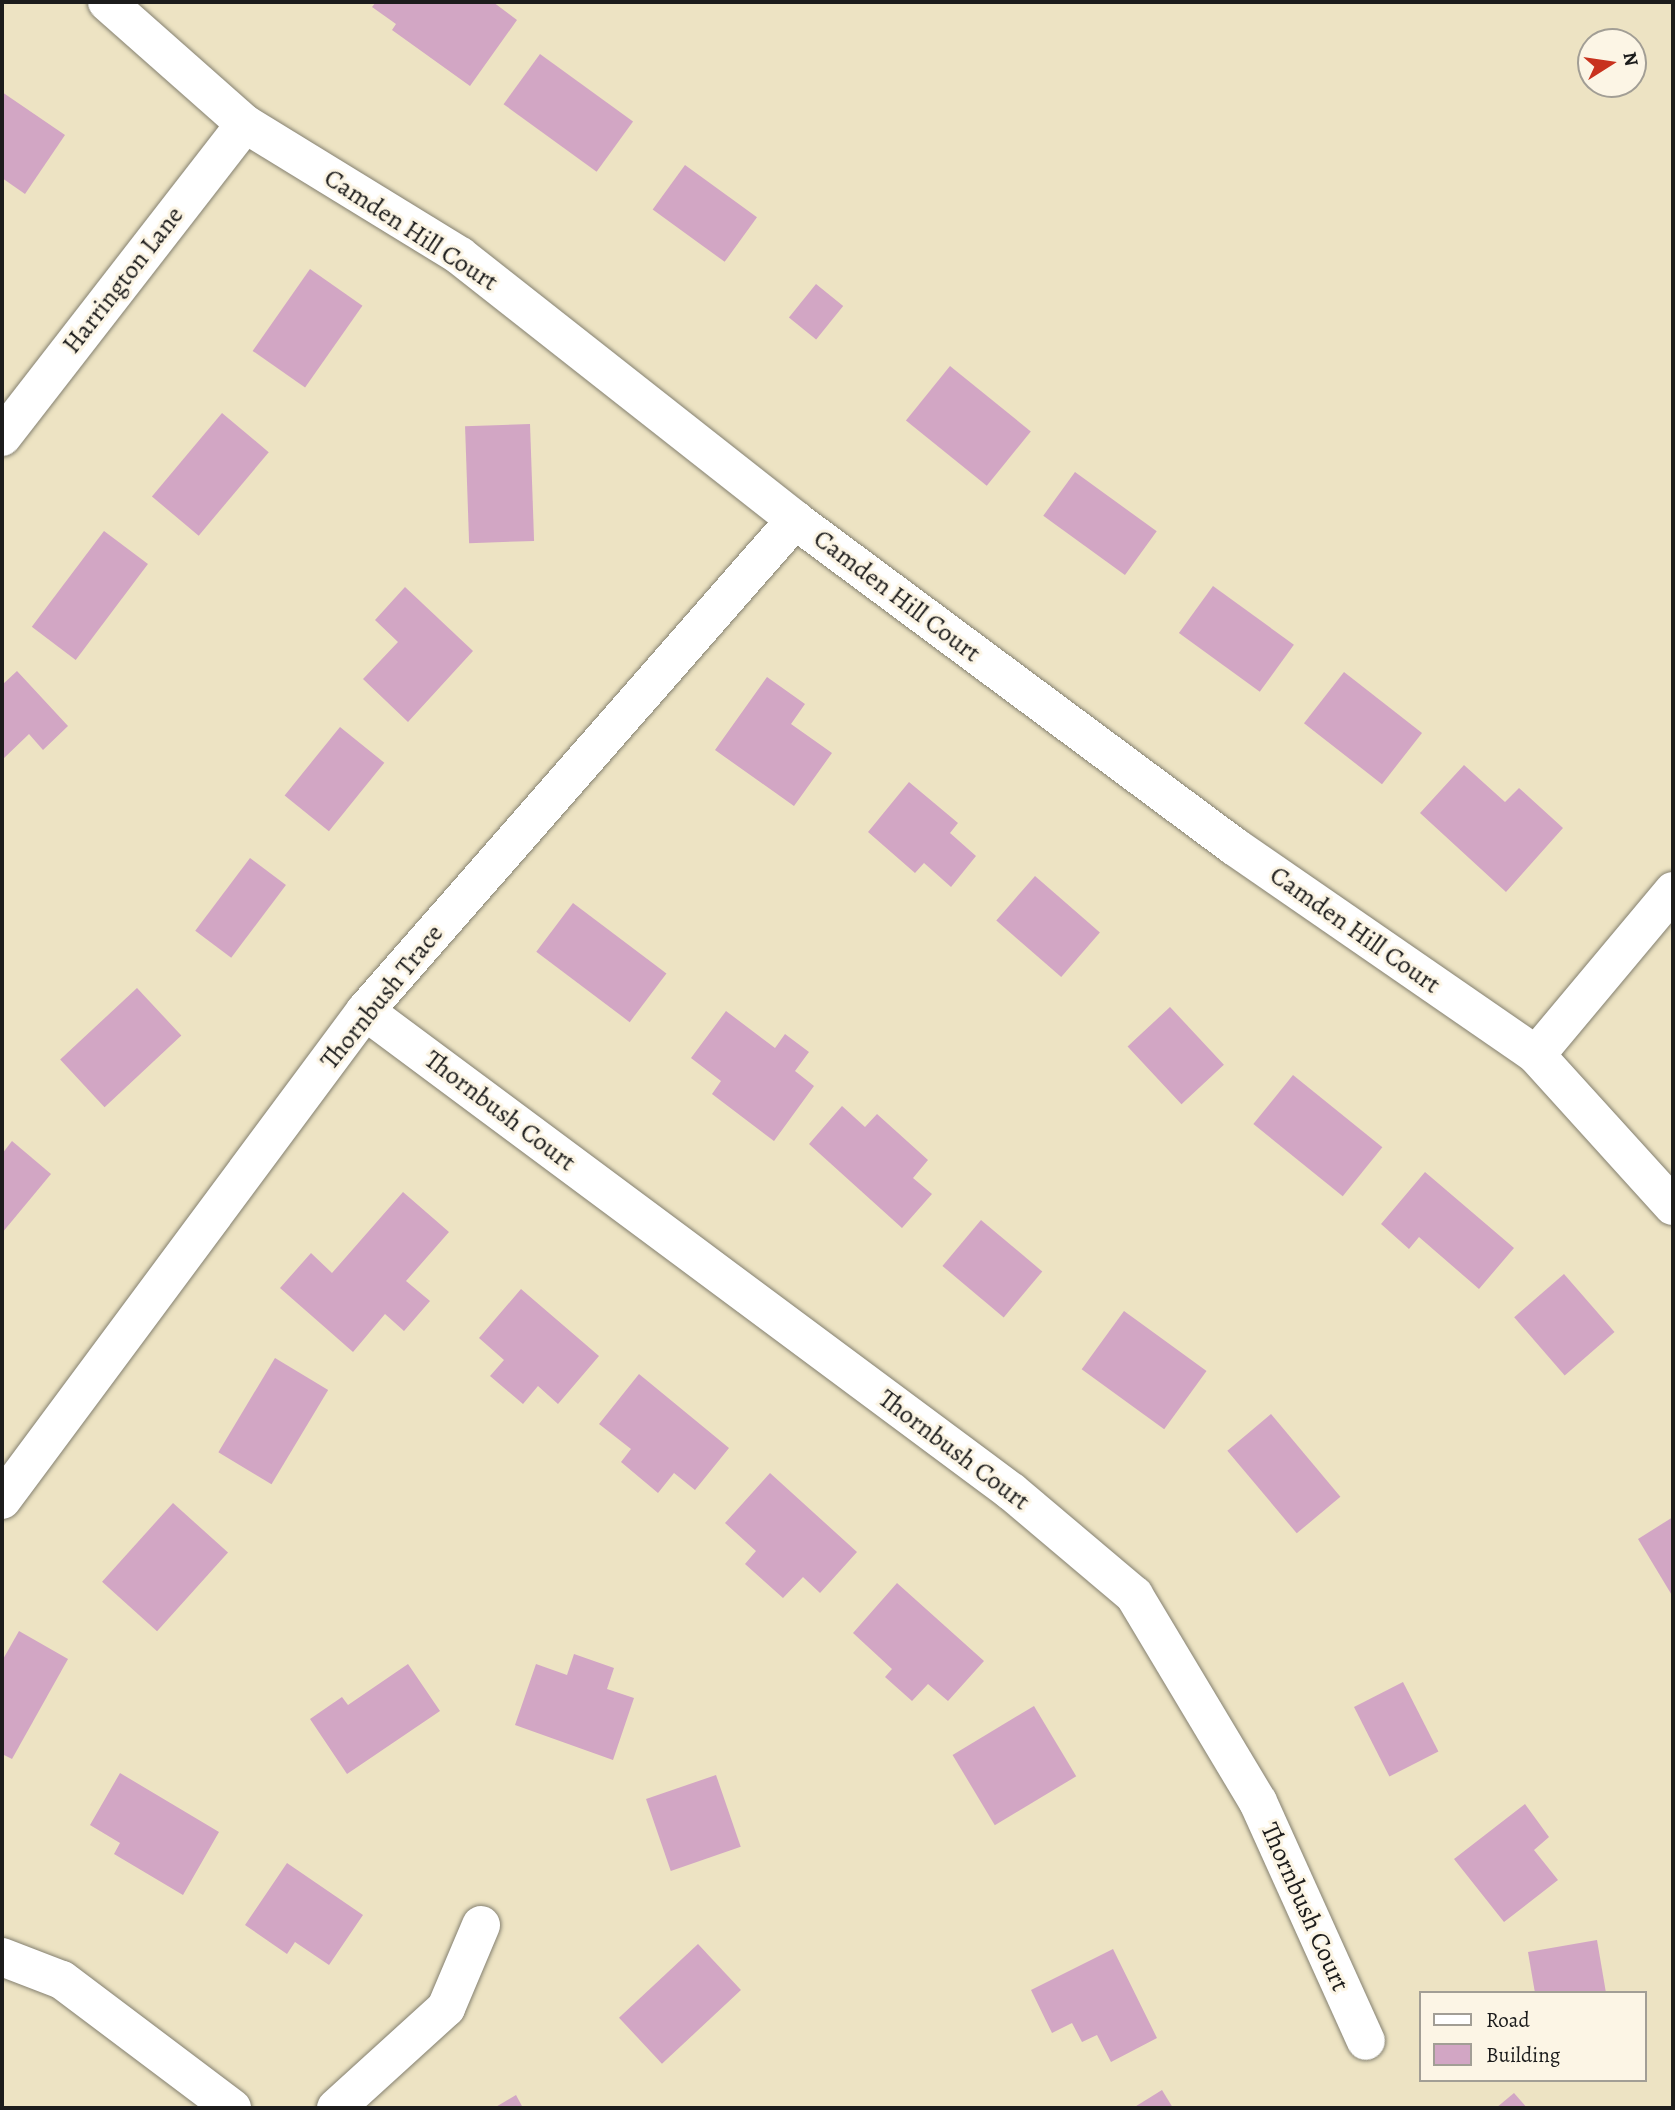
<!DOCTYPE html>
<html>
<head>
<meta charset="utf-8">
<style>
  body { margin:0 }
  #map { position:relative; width:1675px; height:2110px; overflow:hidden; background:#ede3c3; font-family:Alegreya,serif }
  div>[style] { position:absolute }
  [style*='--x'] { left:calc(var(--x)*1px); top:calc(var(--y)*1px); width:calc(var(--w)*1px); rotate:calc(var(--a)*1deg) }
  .building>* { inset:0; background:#d2a6c4; transform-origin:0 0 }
  .roads { filter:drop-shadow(0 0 2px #848070) drop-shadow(0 0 2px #848070) }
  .street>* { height:38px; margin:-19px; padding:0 19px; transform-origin:19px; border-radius:19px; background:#fff }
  span { translate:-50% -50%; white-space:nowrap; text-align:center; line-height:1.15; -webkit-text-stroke:6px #fcf5e5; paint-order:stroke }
  .street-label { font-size:26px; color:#1c1c1c }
  .frame { position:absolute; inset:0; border:4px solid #1c1c1c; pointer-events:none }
  .legend { position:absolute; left:1419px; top:1991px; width:228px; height:91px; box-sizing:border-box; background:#fcf5e5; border:2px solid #a29e95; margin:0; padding:9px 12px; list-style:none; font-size:21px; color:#1c1c1c }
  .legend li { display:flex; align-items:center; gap:14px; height:35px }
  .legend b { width:35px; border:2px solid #a29e95 }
  .north { position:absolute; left:1577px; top:28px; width:70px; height:70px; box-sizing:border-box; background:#fcf5e5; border:2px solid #a29e95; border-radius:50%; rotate:78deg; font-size:19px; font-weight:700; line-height:28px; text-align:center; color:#1c1c1c }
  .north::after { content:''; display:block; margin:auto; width:24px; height:32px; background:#c8321e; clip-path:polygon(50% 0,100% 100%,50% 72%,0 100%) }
</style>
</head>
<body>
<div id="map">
  <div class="building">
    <i style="clip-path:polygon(376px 2px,493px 2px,517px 20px,470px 86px,392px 30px,396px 24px,372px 7px)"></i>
    <i style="left:540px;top:54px;width:115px;height:62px;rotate:36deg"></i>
    <i style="clip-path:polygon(2px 92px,65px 135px,25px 194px,2px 178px)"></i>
    <i style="left:685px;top:165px;width:89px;height:55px;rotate:36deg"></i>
    <i style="left:310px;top:269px;width:64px;height:100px;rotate:35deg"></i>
    <i style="left:816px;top:284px;width:35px;height:43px;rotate:39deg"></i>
    <i style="left:950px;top:366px;width:104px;height:70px;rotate:39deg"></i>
    <i style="left:222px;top:413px;width:61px;height:109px;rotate:40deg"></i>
    <i style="left:530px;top:424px;width:117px;height:65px;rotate:88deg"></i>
    <i style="left:1075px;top:472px;width:101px;height:54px;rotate:36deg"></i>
    <i style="left:104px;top:531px;width:55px;height:120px;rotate:37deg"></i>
    <i style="left:1213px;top:586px;width:100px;height:58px;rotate:36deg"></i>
    <i style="clip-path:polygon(405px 587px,473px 651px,408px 722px,363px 679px,398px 642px,375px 620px)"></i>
    <i style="clip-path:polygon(17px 671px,68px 726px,43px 750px,29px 734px,2px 760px,2px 685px)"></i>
    <i style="left:1344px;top:672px;width:99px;height:65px;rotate:38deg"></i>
    <i style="clip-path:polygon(767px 677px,805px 704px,791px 724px,832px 753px,794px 806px,715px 750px)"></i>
    <i style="left:340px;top:727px;width:57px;height:88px;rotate:39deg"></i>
    <i style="clip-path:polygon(1464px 765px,1505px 802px,1519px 788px,1563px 828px,1506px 892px,1420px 813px)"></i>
    <i style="clip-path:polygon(909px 782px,958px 823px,950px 833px,976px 856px,951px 887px,924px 863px,915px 873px,868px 832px)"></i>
    <i style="left:250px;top:858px;width:45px;height:91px;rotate:37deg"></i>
    <i style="left:1035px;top:876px;width:86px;height:59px;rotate:41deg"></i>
    <i style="left:573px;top:903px;width:117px;height:61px;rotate:37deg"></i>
    <i style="left:137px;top:988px;width:65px;height:105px;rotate:47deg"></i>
    <i style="left:1170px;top:1007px;width:79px;height:58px;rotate:47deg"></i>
    <i style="clip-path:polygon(726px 1011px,775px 1048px,785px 1034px,809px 1052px,795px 1071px,814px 1086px,774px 1141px,712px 1094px,721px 1081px,691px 1058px)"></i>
    <i style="left:1293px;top:1075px;width:115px;height:63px;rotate:39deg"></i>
    <i style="clip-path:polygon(842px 1106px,865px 1127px,877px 1114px,928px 1160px,913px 1178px,932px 1194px,902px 1228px,809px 1144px)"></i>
    <i style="clip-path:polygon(12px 1141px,51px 1174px,2px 1233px,2px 1154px)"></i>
    <i style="clip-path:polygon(1425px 1172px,1514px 1248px,1479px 1289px,1419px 1237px,1409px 1249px,1381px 1224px)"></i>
    <i style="clip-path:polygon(403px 1192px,449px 1232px,406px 1281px,430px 1301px,404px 1331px,385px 1314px,353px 1352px,280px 1288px,311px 1253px,332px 1273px)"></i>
    <i style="left:981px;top:1220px;width:80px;height:60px;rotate:40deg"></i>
    <i style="left:1564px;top:1274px;width:77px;height:66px;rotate:49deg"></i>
    <i style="clip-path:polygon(521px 1289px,599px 1356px,558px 1404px,538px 1386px,523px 1404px,490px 1376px,504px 1360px,479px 1338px)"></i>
    <i style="left:1124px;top:1311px;width:102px;height:72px;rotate:36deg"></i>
    <i style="left:275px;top:1358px;width:62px;height:110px;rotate:31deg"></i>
    <i style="clip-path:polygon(639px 1374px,729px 1448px,695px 1490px,674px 1473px,658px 1493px,621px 1462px,631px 1449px,599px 1424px)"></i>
    <i style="left:1271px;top:1414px;width:108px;height:57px;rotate:50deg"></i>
    <i style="clip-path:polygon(770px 1473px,857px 1552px,820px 1593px,803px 1577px,783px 1598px,745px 1564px,756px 1551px,725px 1523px)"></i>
    <i style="left:173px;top:1503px;width:74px;height:106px;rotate:42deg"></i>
    <i style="clip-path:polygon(1673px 1517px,1673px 1597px,1638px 1539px)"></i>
    <i style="clip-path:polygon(897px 1583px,984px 1661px,948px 1701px,928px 1684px,912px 1701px,885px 1677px,892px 1669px,853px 1633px)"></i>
    <i style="clip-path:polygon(19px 1631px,68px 1659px,12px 1759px,2px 1754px,2px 1661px)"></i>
    <i style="clip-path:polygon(574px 1654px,614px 1668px,607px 1689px,634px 1698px,613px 1760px,515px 1725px,536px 1664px,567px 1675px)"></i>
    <i style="clip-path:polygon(408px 1664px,440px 1711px,347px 1774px,310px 1719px,342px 1697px,348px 1705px)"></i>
    <i style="left:1403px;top:1682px;width:78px;height:55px;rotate:63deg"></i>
    <i style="left:1034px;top:1706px;width:82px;height:95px;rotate:59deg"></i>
    <i style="clip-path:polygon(120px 1773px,219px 1832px,183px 1895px,114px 1854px,120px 1843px,90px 1825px)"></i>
    <i style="left:716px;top:1775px;width:76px;height:74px;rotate:71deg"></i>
    <i style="clip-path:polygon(1525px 1804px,1549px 1837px,1534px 1850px,1558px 1880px,1504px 1922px,1454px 1859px)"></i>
    <i style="clip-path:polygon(287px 1863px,363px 1915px,329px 1965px,295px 1942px,287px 1954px,245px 1925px)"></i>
    <i style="clip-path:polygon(1597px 1940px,1606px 1993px,1535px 1993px,1528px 1952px)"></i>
    <i style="left:698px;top:1944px;width:63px;height:108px;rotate:47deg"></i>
    <i style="clip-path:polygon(1113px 1949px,1157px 2038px,1111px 2062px,1097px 2035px,1082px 2042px,1072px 2023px,1052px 2033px,1031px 1990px)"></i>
    <i style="clip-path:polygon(1162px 2090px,1173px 2108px,1133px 2108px)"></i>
    <i style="clip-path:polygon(1514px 2093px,1527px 2108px,1496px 2108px)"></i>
    <i style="clip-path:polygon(516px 2095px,523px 2108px,494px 2108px)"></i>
  </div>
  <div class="roads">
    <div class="street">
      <i style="--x:107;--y:2;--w:184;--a:41.5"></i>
      <i style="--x:245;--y:124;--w:252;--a:31.5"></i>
      <i style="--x:460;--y:256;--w:427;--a:38.2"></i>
      <i style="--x:795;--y:520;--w:548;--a:36.62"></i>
      <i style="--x:1235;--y:847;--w:366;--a:34.6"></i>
      <i style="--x:1536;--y:1055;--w:204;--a:47.8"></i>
      <i style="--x:2;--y:437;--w:396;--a:-52.2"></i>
      <i style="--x:365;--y:1011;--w:806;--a:36.63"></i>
      <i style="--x:1012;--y:1492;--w:160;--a:40.2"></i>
      <i style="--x:1134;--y:1595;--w:241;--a:59.1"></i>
      <i style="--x:1258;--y:1802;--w:262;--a:65.7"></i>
      <i style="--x:1536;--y:1055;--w:214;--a:-50.1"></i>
      <i style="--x:2;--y:1500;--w:609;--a:-53.41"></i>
      <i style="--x:365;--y:1011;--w:653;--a:-48.79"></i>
      <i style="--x:2;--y:1957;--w:64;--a:21"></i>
      <i style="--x:62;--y:1980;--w:213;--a:37"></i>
      <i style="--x:336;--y:2108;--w:149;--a:-42.3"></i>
      <i style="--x:446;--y:2008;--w:90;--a:-67.1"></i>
    </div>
  </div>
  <div class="street-label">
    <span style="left:411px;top:230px;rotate:33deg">Camden Hill Court</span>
    <span style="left:123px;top:280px;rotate:-52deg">Harrington Lane</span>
    <span style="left:897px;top:596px;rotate:37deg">Camden Hill Court</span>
    <span style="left:1355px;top:930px;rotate:35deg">Camden Hill Court</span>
    <span style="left:382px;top:997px;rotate:-51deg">Thornbush Trace</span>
    <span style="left:500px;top:1111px;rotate:37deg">Thornbush Court</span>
    <span style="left:954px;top:1450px;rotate:37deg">Thornbush Court</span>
    <span style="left:1305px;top:1907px;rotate:66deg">Thornbush Court</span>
  </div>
  <div class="frame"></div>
  <ul class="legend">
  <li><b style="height:9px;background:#fff"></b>Road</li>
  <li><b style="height:19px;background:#d2a6c4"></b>Building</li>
  </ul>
  <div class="north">N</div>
</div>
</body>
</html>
